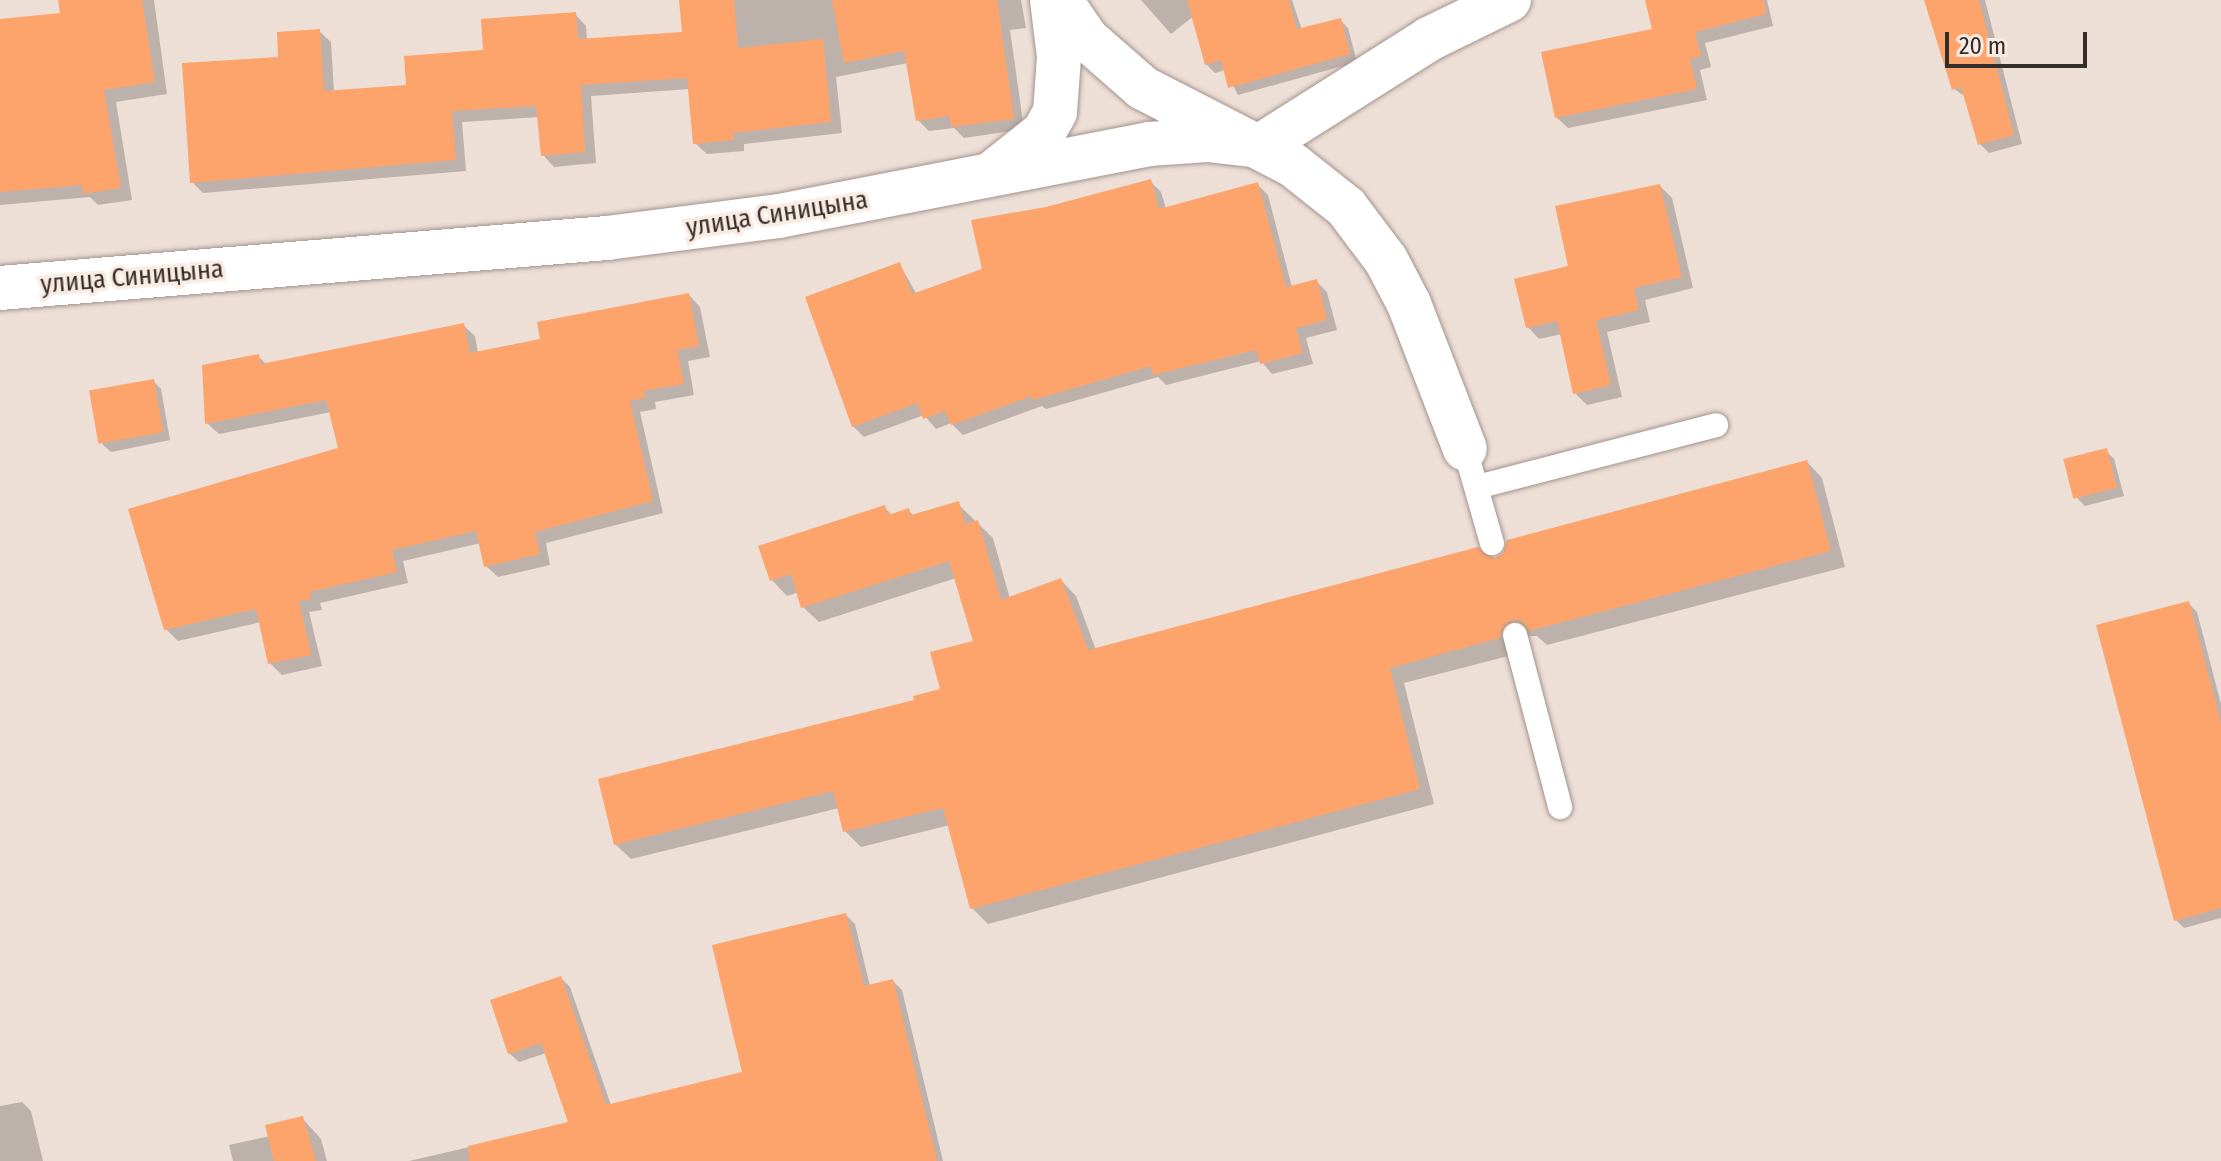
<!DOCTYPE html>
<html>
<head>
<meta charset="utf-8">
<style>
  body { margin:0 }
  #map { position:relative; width:2221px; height:1161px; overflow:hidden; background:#edded6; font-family:"Fira Sans Condensed",sans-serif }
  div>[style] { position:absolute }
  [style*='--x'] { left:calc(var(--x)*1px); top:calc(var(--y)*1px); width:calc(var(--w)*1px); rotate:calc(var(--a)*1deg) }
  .shadow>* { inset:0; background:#0003 }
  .building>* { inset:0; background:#fda46d; transform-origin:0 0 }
  .roads { filter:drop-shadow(0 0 2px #a2948d) drop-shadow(0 0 2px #a2948d) }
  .lane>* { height:24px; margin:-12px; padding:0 12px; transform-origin:12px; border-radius:12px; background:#fff }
  .street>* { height:44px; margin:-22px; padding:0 22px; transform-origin:22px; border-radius:22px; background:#fff }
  span { translate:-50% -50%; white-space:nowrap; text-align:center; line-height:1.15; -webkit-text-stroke:7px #faece3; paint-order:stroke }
  .street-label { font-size:26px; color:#342e2b }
  .scale { position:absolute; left:1945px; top:32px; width:142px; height:36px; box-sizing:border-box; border:4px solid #342e2b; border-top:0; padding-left:10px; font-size:24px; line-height:28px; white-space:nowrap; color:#342e2b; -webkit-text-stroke:6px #faece3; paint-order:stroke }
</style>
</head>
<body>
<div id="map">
  <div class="shadow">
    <i style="clip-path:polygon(60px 0,154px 0,167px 94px,116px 102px,132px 200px,98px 205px,90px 197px,0 205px,0 21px,62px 15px)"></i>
    <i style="clip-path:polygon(681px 0,1021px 0,1026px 28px,1010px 30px,1024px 129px,964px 138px,954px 128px,929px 131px,918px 120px,908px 63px,836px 77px,842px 133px,744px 144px,744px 151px,707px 154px,695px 143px,690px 89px,591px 96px,596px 163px,554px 167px,543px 155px,539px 117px,462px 122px,466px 171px,203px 193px,192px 182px,281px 58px,319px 31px,331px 42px,334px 92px,408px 86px,575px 14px,586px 26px,587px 40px,684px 34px)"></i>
    <i style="clip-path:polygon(1141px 0,1191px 0,1200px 11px,1171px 34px)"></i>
    <i style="clip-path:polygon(1265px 0,1292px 0,1302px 30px,1340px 20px,1348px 28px,1357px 62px,1238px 95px,1225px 70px,1215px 73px,1206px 64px)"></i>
    <i style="clip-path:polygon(1655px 0,1767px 0,1773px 26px,1705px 43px,1711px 67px,1700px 70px,1707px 100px,1568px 128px,1556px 117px,1655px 31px)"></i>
    <i style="clip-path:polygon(1927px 0,1985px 0,2022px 144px,1989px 153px,1980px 144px,1966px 97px,1954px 89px)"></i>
    <i style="clip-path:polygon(1150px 181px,1161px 192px,1166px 209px,1257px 184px,1268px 195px,1292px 287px,1316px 281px,1327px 292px,1337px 330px,1306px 338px,1313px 364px,1272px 374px,1261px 361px,1166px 385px,1158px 377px,1046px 409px,1042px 406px,963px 435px,951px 423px,936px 429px,924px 415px,864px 437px,853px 426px,900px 265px,917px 295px,985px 270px,1046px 209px)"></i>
    <i style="clip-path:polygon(1660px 186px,1672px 198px,1693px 288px,1645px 300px,1650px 322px,1607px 332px,1622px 397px,1587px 405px,1575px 393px,1562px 334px,1539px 339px,1528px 327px,1570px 268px)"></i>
    <i style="clip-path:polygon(689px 295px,700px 307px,710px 357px,688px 361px,694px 395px,655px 402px,656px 409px,640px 412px,663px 513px,546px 543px,550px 565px,498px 577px,486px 566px,481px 543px,403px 561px,408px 583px,320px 603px,322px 610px,309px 612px,322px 666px,282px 675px,270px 663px,261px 622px,178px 641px,166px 629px,341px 450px,331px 412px,219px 434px,207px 423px,258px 356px,266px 364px,463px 325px,475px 336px,478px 353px,542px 341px)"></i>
    <i style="clip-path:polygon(153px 381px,161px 389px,170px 440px,111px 452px,102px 444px)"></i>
    <i style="clip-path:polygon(2106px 451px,2114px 459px,2124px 496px,2085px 506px,2077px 498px)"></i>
    <i style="clip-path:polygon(1807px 462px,1822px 478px,1845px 567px,1547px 645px,1537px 636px,1526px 636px,1516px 654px,1404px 683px,1434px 804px,988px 924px,972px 908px,950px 825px,861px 847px,845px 831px,839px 808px,631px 859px,615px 844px,942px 690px,976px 642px,956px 578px,819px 622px,803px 607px,799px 592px,787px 596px,772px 580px,885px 508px,892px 515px,908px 510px,914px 516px,958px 504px,993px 538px,1010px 599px,1061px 580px,1076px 596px,1096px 650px,1495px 560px)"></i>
    <i style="clip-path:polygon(2188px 603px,2197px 612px,2221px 704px,2221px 918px,2184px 928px,2176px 920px)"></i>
    <i style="clip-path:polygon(846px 915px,855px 924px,870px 986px,893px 981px,902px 990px,943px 1161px,409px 1161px,570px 1124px,546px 1053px,519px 1062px,509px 1053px,561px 978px,570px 987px,611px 1105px,745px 1073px)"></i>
    <i style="clip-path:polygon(22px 1102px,31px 1111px,43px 1161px,0 1161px,0 1106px)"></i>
    <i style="clip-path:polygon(302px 1118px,321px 1139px,327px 1161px,233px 1161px,229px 1145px,270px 1136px)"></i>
  </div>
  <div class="building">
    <i style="clip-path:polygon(58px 0,142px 0,155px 82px,104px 90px,121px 188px,83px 194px,82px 185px,0 192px,0 19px,60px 13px)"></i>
    <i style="clip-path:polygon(679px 0,734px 0,738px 48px,823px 39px,831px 122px,733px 133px,734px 140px,693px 144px,687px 78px,581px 85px,585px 152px,541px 156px,536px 106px,452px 111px,456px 160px,190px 183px,182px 63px,278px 57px,277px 32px,320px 29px,324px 91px,406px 85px,404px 56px,483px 50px,481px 19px,576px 12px,578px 39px,682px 32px)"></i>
    <i style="clip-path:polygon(832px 0,997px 0,1014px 119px,951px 127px,949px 116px,916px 121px,904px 51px,844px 63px)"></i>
    <i style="clip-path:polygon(1187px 0,1289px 0,1297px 29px,1341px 18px,1350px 54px,1228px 88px,1221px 60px,1205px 65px)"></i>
    <i style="clip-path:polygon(1645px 0,1764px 0,1766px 14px,1695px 32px,1701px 56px,1690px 59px,1697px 89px,1555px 118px,1541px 52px,1652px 29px)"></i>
    <i style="clip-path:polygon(1924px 0,1979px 0,2014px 135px,1978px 145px,1961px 87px,1952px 90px)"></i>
    <i style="clip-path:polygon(1151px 179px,1159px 209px,1258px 182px,1286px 287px,1317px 279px,1327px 320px,1296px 328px,1303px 353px,1260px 364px,1256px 350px,1153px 375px,1151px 366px,1033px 400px,1032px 396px,951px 425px,945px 411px,923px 419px,917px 403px,852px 427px,805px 297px,900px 262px,912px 294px,982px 269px,971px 220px,1046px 207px)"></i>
    <i style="clip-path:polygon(1660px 184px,1682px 277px,1634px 288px,1639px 310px,1596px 320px,1611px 385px,1573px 394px,1557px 321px,1526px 328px,1514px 279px,1568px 266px,1555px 206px)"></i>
    <i style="clip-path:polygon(689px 293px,699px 346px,677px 350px,684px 384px,644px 391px,645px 398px,630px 401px,653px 501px,535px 532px,540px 554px,484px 567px,476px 531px,392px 550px,397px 572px,310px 592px,311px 599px,299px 601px,311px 655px,268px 664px,256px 609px,164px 630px,128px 509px,338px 448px,326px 400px,205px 424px,202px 365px,259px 354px,261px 364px,464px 323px,470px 353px,540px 339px,537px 322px)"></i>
    <i style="left:154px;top:379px;width:54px;height:66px;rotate:80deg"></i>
    <i style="left:2107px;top:448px;width:41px;height:45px;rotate:76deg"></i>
    <i style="clip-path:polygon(1807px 460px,1831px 551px,1529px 631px,1520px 621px,1510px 621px,1500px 638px,1390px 668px,1420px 789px,970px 909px,943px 808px,843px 832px,833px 791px,614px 845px,598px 779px,914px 700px,913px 696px,940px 689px,930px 652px,973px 641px,949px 561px,801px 608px,791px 574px,770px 581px,758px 546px,885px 505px,888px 515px,909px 508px,911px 515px,959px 501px,965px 524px,978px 520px,1001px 600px,1061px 578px,1088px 650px,1478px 547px,1495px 558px,1503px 553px,1507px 540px)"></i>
    <i style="clip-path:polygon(2189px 601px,2221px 723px,2221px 908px,2174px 921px,2096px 625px)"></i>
    <i style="clip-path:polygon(846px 913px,864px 986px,893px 979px,937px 1161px,469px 1161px,468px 1146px,568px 1122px,541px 1043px,508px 1054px,490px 1000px,561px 976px,606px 1105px,742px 1072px,712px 945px)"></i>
    <i style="clip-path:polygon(303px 1116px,316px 1161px,274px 1161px,265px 1125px)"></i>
  </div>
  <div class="roads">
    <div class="lane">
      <i style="--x:1465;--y:449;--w:98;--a:74"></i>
      <i style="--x:1477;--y:487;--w:247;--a:-14.5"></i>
      <i style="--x:1515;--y:635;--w:178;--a:75.3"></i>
    </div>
    <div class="street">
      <i style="--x:1060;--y:0;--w:47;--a:55.3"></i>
      <i style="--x:1087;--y:39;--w:74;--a:41.2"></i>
      <i style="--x:1143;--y:88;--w:169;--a:27.2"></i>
      <i style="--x:1293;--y:165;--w:68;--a:38.4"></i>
      <i style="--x:1346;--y:207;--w:66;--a:53"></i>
      <i style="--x:1386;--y:260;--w:50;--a:62.4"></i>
      <i style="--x:1409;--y:304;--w:155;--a:68.9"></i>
      <i style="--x:995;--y:171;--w:63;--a:-38.5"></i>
      <i style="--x:1044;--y:132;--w:23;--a:-61"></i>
      <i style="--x:1055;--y:112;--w:55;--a:-85.8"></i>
      <i style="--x:1059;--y:57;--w:57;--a:-97"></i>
      <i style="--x:0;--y:288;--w:609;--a:-4.71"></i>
      <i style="--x:607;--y:238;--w:173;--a:-7.3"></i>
      <i style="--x:779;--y:216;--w:377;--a:-11"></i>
      <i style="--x:1149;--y:144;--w:58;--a:-3.9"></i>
      <i style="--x:1207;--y:140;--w:53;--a:6.5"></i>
      <i style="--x:1260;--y:146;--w:200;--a:-32.3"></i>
      <i style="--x:1429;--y:39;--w:89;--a:-26"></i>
    </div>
  </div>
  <div class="street-label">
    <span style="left:777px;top:214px;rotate:-9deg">улица Синицына</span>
    <span style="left:132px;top:277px;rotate:-5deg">улица Синицына</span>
  </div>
  <div class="scale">20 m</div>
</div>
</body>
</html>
